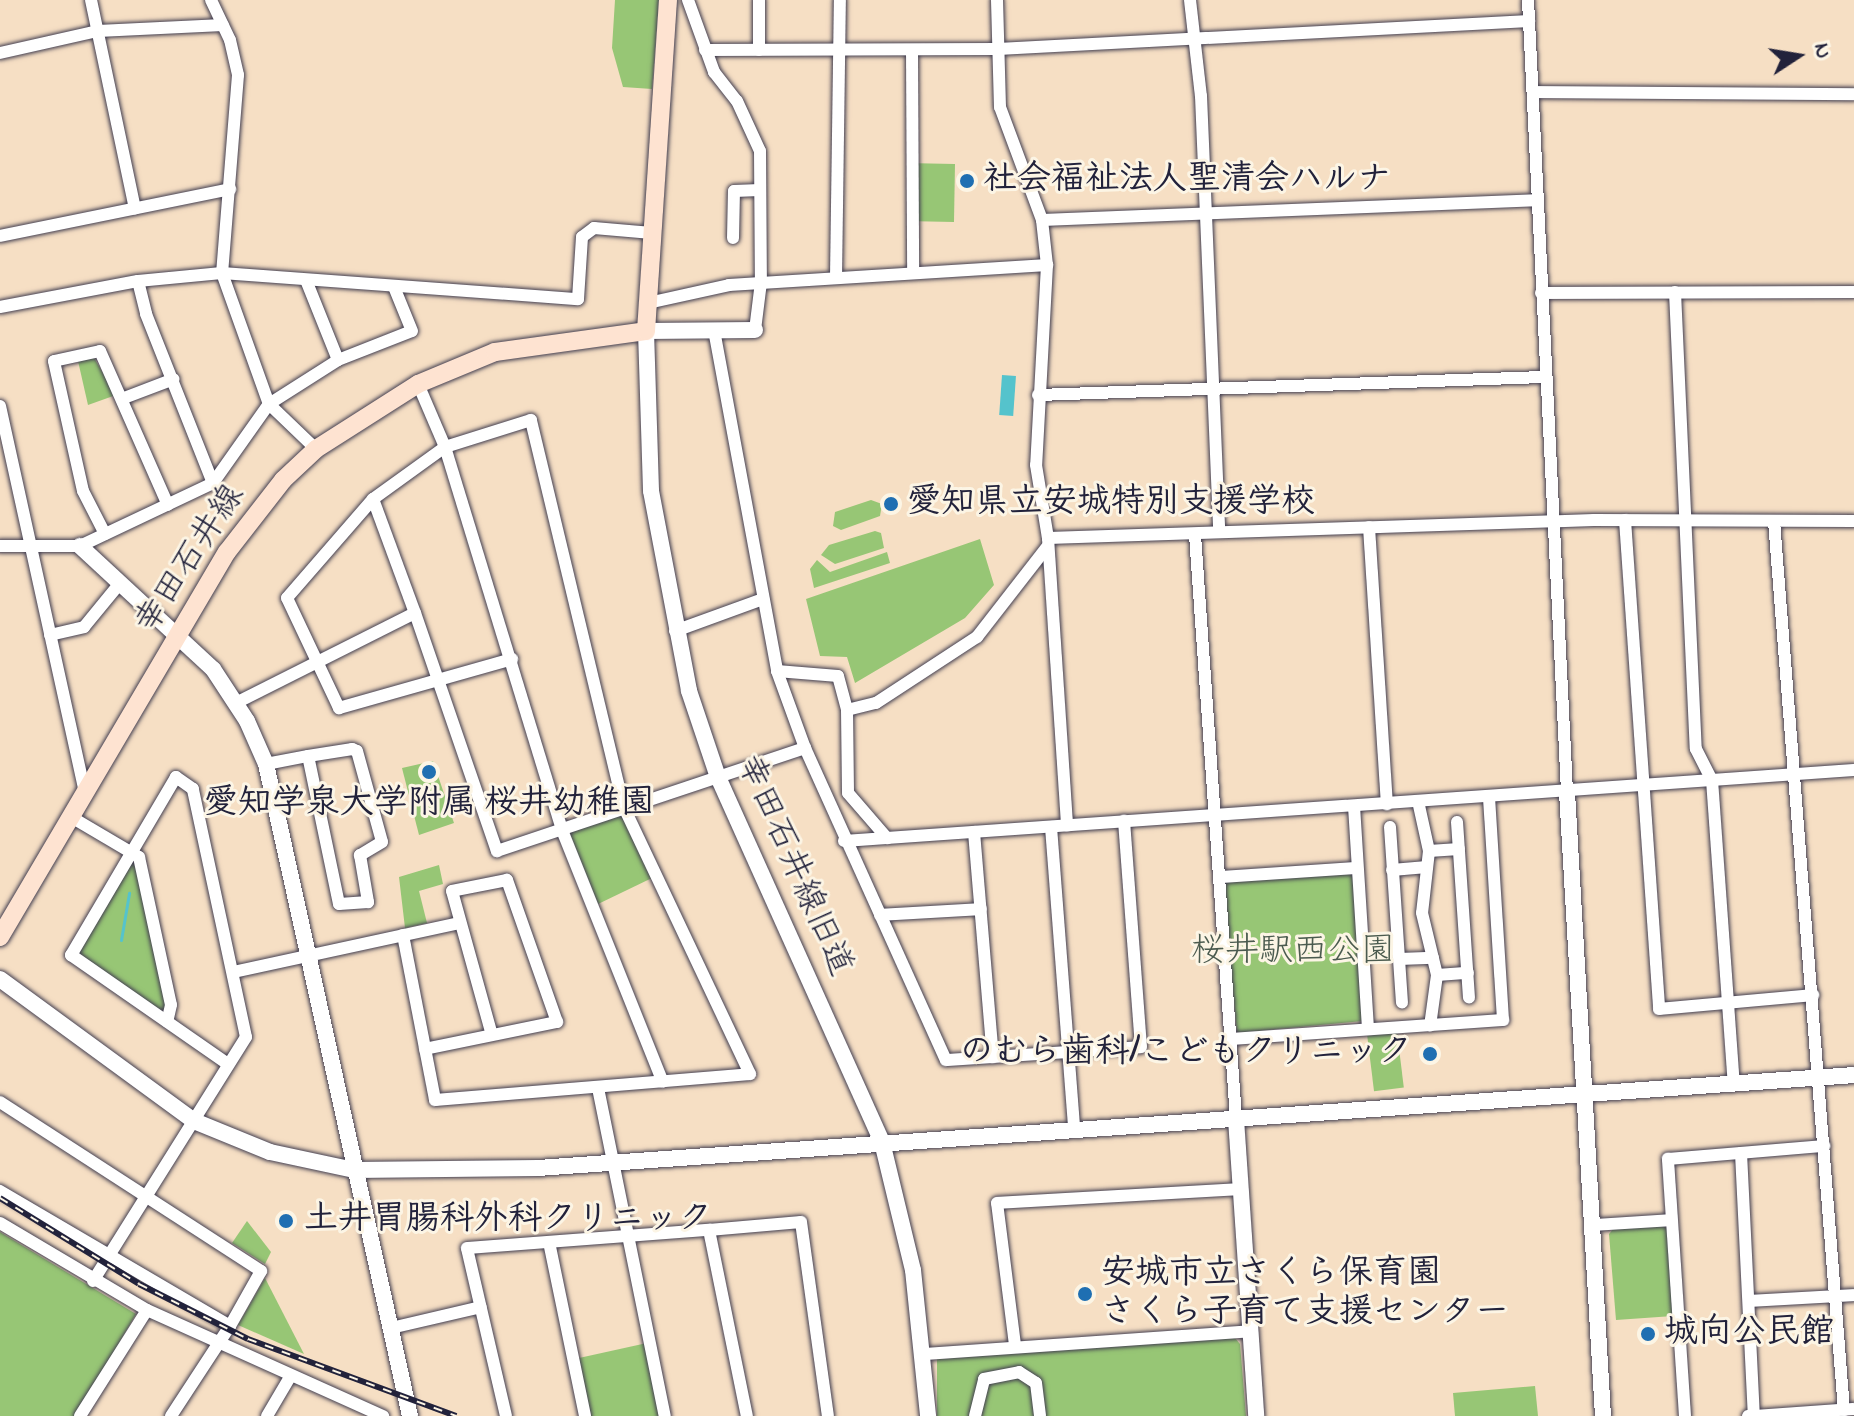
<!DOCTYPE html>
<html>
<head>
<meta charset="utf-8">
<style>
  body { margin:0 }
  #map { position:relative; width:1854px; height:1416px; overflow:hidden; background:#f6dfc4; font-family:"Indie Flower","Klee One",sans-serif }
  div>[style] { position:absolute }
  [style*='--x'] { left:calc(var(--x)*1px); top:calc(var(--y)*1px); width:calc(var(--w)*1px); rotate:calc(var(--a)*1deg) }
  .green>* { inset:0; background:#97c675; transform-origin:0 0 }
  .water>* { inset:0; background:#55c3cc; transform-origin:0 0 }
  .stream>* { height:3px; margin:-1.5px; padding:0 1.5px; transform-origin:1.5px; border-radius:1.5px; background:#55c3cc }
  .roads { filter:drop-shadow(0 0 2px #423e50) drop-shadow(0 0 2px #423e50) }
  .minor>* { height:12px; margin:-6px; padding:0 6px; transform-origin:6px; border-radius:6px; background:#fff }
  .tertiary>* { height:16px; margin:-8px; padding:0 8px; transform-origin:8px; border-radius:8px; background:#fff }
  .secondary>* { height:18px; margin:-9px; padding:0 9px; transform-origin:9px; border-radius:9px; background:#fee3d1 }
  .rail>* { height:6px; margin-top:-3px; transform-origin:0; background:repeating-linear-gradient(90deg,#fcf5e5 0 9px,#22223b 0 18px); box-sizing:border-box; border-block:2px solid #22223b }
  .dots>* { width:22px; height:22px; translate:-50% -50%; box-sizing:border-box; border:4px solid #fcf5e5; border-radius:50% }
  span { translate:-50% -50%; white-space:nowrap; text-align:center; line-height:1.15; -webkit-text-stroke:6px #fcf5e5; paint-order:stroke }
  .poi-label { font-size:34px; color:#22223b; font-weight:700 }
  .left { translate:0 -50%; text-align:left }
  .right { translate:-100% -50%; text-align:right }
  .street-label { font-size:34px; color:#22223b }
  .park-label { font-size:34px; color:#4b5b4f }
  .north { position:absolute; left:1758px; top:16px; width:80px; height:80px; -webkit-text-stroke:6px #fcf5e5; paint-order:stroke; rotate:78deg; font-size:22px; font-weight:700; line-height:32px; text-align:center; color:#22223b }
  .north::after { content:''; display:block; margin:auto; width:28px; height:36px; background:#22223b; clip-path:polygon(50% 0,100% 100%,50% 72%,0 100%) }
</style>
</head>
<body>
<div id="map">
  <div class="green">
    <i style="clip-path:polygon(615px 0,659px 0,652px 89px,623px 87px,612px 48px)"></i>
    <i style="left:955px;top:164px;width:58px;height:37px;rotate:91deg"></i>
    <i style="clip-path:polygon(94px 358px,116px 395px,88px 405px,78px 361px)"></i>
    <i style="clip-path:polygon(871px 500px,882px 504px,880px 516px,841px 530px,833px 526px,835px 512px)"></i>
    <i style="clip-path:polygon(875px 531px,881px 533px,884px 548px,835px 564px,821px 555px,829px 545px)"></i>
    <i style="clip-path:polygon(980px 539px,994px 585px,965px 618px,855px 683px,847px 657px,820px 656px,806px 599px)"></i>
    <i style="clip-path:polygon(887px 552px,890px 563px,814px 588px,810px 569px,817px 560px,830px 572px)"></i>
    <i style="clip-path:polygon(433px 761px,454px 823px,419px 835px,402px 768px)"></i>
    <i style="clip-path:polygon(622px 811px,652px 878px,596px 905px,569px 838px,571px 831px)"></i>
    <i style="clip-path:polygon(128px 862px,138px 864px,167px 1008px,160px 1012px,80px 958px,77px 950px)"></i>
    <i style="clip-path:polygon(439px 865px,443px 884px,419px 891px,427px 923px,405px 928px,399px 877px)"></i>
    <i style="clip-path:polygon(1348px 871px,1354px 878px,1363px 1021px,1237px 1033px,1223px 885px,1227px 880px)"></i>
    <i style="left:1397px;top:1032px;width:56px;height:30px;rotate:83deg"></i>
    <i style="clip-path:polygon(247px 1221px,271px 1252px,265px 1264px,232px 1243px)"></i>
    <i style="clip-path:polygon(1664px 1226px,1669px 1231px,1673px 1316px,1616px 1320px,1609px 1234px,1614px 1228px)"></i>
    <i style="clip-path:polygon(0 1232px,136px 1314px,76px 1416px,0 1416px)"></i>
    <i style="clip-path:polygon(265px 1278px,304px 1354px,238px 1325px)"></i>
    <i style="clip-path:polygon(1235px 1338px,1240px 1344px,1246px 1416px,937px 1416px,937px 1359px)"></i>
    <i style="clip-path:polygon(647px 1343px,662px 1416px,591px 1416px,579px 1358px)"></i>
    <i style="clip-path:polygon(1535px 1386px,1538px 1416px,1455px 1416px,1453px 1393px)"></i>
  </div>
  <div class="water">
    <i style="left:1002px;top:375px;width:14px;height:40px;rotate:4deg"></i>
  </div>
  <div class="stream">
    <i style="--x:121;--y:940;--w:48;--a:-80.3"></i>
  </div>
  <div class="roads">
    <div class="minor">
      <i style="--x:91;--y:0;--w:213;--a:78.1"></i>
      <i style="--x:211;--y:0;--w:44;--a:64.6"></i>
      <i style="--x:230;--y:40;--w:36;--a:77"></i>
      <i style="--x:238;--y:75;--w:199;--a:94.6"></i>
      <i style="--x:222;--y:273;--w:139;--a:70.3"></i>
      <i style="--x:269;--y:404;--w:65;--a:43.8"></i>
      <i style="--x:688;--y:0;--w:77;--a:70.1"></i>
      <i style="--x:714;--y:72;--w:37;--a:52"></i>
      <i style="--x:737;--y:101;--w:55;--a:65.3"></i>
      <i style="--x:760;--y:151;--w:131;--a:89.6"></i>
      <i style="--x:761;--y:282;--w:48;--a:97.1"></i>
      <i style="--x:997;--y:0;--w:107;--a:88.4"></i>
      <i style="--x:1000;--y:107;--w:121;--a:69.6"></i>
      <i style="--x:1042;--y:220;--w:45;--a:83.7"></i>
      <i style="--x:1047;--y:265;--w:200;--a:93.1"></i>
      <i style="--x:1036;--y:465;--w:74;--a:80.7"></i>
      <i style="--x:1048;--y:538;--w:288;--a:86.2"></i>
      <i style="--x:1190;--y:0;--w:97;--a:83.5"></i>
      <i style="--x:1201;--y:96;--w:436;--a:87.6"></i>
      <i style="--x:1528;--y:0;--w:793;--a:87.18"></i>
      <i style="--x:705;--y:50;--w:293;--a:-0.2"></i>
      <i style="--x:998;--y:49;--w:532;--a:-3.02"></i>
      <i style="--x:759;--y:50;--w:50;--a:-90"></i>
      <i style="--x:912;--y:50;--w:223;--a:89.7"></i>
      <i style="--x:0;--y:53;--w:100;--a:-12.7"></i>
      <i style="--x:98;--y:31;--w:125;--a:-2.7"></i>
      <i style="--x:1533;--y:92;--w:321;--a:0.4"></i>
      <i style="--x:1042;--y:220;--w:494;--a:-2.3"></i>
      <i style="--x:0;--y:236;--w:235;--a:-11.5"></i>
      <i style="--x:733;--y:238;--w:47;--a:-88.8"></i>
      <i style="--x:734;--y:191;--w:26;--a:-2"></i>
      <i style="--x:836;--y:278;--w:278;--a:-89.2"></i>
      <i style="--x:306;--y:280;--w:86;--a:68.2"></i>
      <i style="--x:138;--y:281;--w:34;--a:76"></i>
      <i style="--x:146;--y:314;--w:182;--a:68.4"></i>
      <i style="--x:1675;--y:292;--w:457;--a:87.4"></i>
      <i style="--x:1696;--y:749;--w:35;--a:63"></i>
      <i style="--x:1712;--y:780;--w:305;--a:85.9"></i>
      <i style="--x:1541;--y:293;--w:313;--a:-0.2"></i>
      <i style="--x:648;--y:303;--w:83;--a:-12.5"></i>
      <i style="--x:729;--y:285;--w:319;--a:-3.6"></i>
      <i style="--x:0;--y:307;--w:140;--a:-10.7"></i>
      <i style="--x:138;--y:281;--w:84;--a:-5.4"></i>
      <i style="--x:222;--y:273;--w:357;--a:4.2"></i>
      <i style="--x:578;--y:299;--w:62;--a:-86.3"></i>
      <i style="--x:582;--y:237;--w:15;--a:-37"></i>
      <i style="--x:594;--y:228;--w:58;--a:4.9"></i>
      <i style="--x:714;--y:330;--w:347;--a:79.5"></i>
      <i style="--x:777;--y:671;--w:61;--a:4.7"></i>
      <i style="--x:838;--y:676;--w:35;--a:75"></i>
      <i style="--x:847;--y:710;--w:83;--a:89.3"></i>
      <i style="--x:848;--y:793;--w:60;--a:49.1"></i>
      <i style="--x:418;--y:384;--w:69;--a:66.8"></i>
      <i style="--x:445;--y:447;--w:400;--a:73"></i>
      <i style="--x:562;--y:830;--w:271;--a:68.2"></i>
      <i style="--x:1038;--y:395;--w:506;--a:-2.04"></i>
      <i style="--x:124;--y:398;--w:53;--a:-20.8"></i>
      <i style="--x:0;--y:406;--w:396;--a:77.6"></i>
      <i style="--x:373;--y:499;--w:121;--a:69.8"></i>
      <i style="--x:1625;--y:520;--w:490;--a:86"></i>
      <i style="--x:1659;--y:1009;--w:155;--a:-5.2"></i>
      <i style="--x:1774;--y:521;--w:892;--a:85.5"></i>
      <i style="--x:1369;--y:527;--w:278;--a:86.3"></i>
      <i style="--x:105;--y:534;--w:48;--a:-117.1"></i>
      <i style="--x:83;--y:491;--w:133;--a:-102.6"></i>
      <i style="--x:54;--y:361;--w:47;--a:-12.3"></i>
      <i style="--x:100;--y:351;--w:168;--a:66.2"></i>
      <i style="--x:1195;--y:535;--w:585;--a:85.98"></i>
      <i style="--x:1048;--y:538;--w:546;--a:-1.89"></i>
      <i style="--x:1594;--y:520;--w:260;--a:0.2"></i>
      <i style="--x:0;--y:546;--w:80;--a:0"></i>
      <i style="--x:80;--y:546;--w:147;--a:-25.3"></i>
      <i style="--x:213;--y:483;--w:97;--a:-54.7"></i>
      <i style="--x:269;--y:404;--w:82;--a:-32.5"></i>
      <i style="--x:338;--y:360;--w:79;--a:-21.4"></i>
      <i style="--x:412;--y:331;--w:48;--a:-112.2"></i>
      <i style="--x:675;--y:631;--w:94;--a:-20"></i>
      <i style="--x:50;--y:635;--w:35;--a:-13"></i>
      <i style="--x:84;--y:627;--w:58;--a:-50.6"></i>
      <i style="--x:236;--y:703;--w:200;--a:-26.7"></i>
      <i style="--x:415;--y:613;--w:252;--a:71"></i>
      <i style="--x:497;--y:851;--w:325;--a:-18.5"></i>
      <i style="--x:805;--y:748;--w:82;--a:-110"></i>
      <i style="--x:847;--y:710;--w:30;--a:-14"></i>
      <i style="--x:876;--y:703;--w:121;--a:-33.2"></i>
      <i style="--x:977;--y:637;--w:114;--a:-52.1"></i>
      <i style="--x:805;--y:748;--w:342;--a:65.7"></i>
      <i style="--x:946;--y:1060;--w:195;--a:-3.8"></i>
      <i style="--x:1141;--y:1047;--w:227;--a:-94.3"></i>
      <i style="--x:266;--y:764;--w:43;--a:-10.8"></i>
      <i style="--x:308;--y:756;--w:45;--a:-9"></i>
      <i style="--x:352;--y:749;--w:5;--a:22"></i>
      <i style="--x:357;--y:751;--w:94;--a:74.6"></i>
      <i style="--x:382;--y:842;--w:26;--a:149"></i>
      <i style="--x:360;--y:855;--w:48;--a:80.3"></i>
      <i style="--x:368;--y:902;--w:29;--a:176"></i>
      <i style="--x:339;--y:904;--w:151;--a:-101.8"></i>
      <i style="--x:1418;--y:801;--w:51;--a:77.6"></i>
      <i style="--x:1429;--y:851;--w:62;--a:96.4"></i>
      <i style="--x:1422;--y:913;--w:64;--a:76.4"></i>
      <i style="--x:1437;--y:975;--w:51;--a:97.8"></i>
      <i style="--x:1354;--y:806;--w:223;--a:86.4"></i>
      <i style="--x:71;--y:817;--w:79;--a:30.5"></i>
      <i style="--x:139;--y:857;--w:151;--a:77.8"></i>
      <i style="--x:171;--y:1005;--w:17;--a:103"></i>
      <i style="--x:1457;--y:822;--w:176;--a:86.1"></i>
      <i style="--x:1051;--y:827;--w:303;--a:85.6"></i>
      <i style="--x:1390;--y:827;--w:176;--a:86.1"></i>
      <i style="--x:974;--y:832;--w:226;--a:85.2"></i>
      <i style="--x:844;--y:841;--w:1012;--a:-4.02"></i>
      <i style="--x:1429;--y:851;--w:30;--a:-4"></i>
      <i style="--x:1392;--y:870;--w:35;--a:-5"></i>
      <i style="--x:1220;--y:877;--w:137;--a:-3.8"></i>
      <i style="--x:880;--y:915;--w:101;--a:-3.4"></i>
      <i style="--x:403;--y:935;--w:168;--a:79"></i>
      <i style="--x:435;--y:1100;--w:316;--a:-4.7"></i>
      <i style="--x:750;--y:1074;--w:294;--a:-115.3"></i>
      <i style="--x:624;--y:808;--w:399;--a:-103.5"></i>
      <i style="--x:531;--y:420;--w:90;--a:162.6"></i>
      <i style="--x:445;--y:447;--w:89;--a:144.2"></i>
      <i style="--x:373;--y:499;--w:131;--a:131"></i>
      <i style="--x:287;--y:598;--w:122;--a:64.7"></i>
      <i style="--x:339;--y:708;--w:180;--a:-15.8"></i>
      <i style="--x:1399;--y:959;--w:34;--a:-2"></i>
      <i style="--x:233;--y:972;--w:231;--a:-12.2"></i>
      <i style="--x:1437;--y:975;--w:31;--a:-4"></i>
      <i style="--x:1230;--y:1039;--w:274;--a:-4"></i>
      <i style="--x:1503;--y:1020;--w:224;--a:-93.6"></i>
      <i style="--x:425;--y:1049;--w:135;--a:-11.6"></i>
      <i style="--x:557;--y:1022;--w:151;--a:-109.4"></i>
      <i style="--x:507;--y:880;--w:56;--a:168.7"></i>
      <i style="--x:452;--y:891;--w:149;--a:74.5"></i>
      <i style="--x:598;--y:1088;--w:335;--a:78.5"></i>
      <i style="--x:0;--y:1102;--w:311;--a:32.9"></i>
      <i style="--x:261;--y:1271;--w:63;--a:119.4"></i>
      <i style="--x:230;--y:1326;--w:267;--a:-149.6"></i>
      <i style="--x:1741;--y:1153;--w:262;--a:87.2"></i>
      <i style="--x:1754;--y:1415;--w:6;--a:171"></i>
      <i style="--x:0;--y:1223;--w:171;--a:30.6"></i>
      <i style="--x:147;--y:1310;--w:259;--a:24.2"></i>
      <i style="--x:1594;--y:1225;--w:77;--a:-3.7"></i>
      <i style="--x:709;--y:1230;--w:92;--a:-5"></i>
      <i style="--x:801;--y:1222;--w:196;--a:82.1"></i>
      <i style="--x:549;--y:1242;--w:178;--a:78.3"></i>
      <i style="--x:93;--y:1281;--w:288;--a:-57.9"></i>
      <i style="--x:246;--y:1037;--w:254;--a:-102.1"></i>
      <i style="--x:193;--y:789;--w:21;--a:-145"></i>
      <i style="--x:176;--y:777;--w:207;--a:120.5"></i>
      <i style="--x:71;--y:955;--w:191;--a:34.8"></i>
      <i style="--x:1750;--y:1301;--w:104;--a:-3.3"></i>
      <i style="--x:391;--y:1328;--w:92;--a:-13.1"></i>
      <i style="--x:1015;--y:1345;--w:143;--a:-97.2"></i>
      <i style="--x:997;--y:1203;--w:243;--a:-3.3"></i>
      <i style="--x:925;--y:1354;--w:326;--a:-4"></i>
      <i style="--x:80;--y:1416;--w:125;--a:-57.7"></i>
      <i style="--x:171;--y:1416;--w:108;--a:-56.8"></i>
      <i style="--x:267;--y:1416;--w:45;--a:-59.5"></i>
      <i style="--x:506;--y:1416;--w:172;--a:-103.1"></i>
      <i style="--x:467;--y:1248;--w:243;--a:-4.3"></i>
      <i style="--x:709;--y:1230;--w:190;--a:78.5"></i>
      <i style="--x:975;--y:1416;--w:38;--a:-76"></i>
      <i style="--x:984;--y:1379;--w:36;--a:-11"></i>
      <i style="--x:1019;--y:1372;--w:20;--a:33"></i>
      <i style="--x:1036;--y:1383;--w:33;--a:83"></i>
      <i style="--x:1685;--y:1416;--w:258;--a:-93.8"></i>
      <i style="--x:1668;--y:1159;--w:157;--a:-4.8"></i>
      <i style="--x:1754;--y:1416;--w:100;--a:-4"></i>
    </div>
    <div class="tertiary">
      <i style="--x:755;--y:330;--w:109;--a:179.5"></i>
      <i style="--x:646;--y:331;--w:160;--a:88.2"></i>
      <i style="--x:651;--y:491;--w:204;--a:79.2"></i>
      <i style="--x:689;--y:691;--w:91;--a:71.4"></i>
      <i style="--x:718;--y:777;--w:400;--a:65.8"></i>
      <i style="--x:882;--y:1142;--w:132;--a:76.4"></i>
      <i style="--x:913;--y:1270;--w:147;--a:84.1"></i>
      <i style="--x:80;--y:546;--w:181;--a:42.8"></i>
      <i style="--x:213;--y:669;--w:62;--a:56.8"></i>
      <i style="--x:247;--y:721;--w:47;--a:66.2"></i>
      <i style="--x:266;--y:764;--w:668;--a:77.55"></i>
      <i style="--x:1567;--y:792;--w:625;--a:86.7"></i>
      <i style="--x:0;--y:979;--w:240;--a:36.2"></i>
      <i style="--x:194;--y:1121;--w:82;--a:22.2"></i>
      <i style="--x:270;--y:1152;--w:86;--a:12.1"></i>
      <i style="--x:354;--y:1170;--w:184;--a:-0.6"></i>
      <i style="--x:538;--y:1168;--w:1319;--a:-4.04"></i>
      <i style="--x:1236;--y:1119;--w:298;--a:86.1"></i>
    </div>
    <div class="secondary">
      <i style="--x:0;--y:937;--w:447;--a:-59.5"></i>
      <i style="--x:227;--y:552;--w:91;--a:-52.1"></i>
      <i style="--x:283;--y:480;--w:45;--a:-43.2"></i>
      <i style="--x:316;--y:449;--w:121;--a:-32.5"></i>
      <i style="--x:418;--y:384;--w:83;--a:-22.6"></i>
      <i style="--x:495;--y:352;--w:152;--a:-7.9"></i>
      <i style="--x:646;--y:331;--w:332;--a:-86.2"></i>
    </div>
  </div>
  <div class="rail">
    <i style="--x:0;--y:1198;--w:163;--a:31.7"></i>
    <i style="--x:139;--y:1284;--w:122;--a:26.8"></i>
    <i style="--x:248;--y:1339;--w:222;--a:20.3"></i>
  </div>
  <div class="dots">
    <i style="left:967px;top:181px;background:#1f6fb2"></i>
    <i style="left:891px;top:504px;background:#1f6fb2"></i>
    <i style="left:429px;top:772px;background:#1f6fb2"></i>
    <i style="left:1430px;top:1054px;background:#1f6fb2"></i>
    <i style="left:286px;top:1221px;background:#1f6fb2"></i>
    <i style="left:1085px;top:1294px;background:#1f6fb2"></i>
    <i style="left:1648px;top:1334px;background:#1f6fb2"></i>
  </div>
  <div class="poi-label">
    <span class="left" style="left:983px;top:181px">社会福祉法人聖清会ハルナ</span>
    <span class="left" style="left:907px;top:504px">愛知県立安城特別支援学校</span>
    <span style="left:429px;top:805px">愛知学泉大学附属 桜井幼稚園</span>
    <span class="right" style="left:1412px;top:1054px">のむら歯科/こどもクリニック</span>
    <span class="left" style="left:304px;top:1221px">土井胃腸科外科クリニック</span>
    <span class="left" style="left:1101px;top:1294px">安城市立さくら保育園<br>さくら子育て支援センター</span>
    <span class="left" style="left:1664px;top:1334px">城向公民館</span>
  </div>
  <div class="street-label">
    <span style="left:191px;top:560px;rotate:-57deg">幸田石井線</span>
    <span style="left:793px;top:866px;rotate:66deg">幸田石井線旧道</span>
  </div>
  <div class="park-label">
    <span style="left:1293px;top:953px">桜井駅西公園</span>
  </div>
  <div class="north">N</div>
</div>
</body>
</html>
